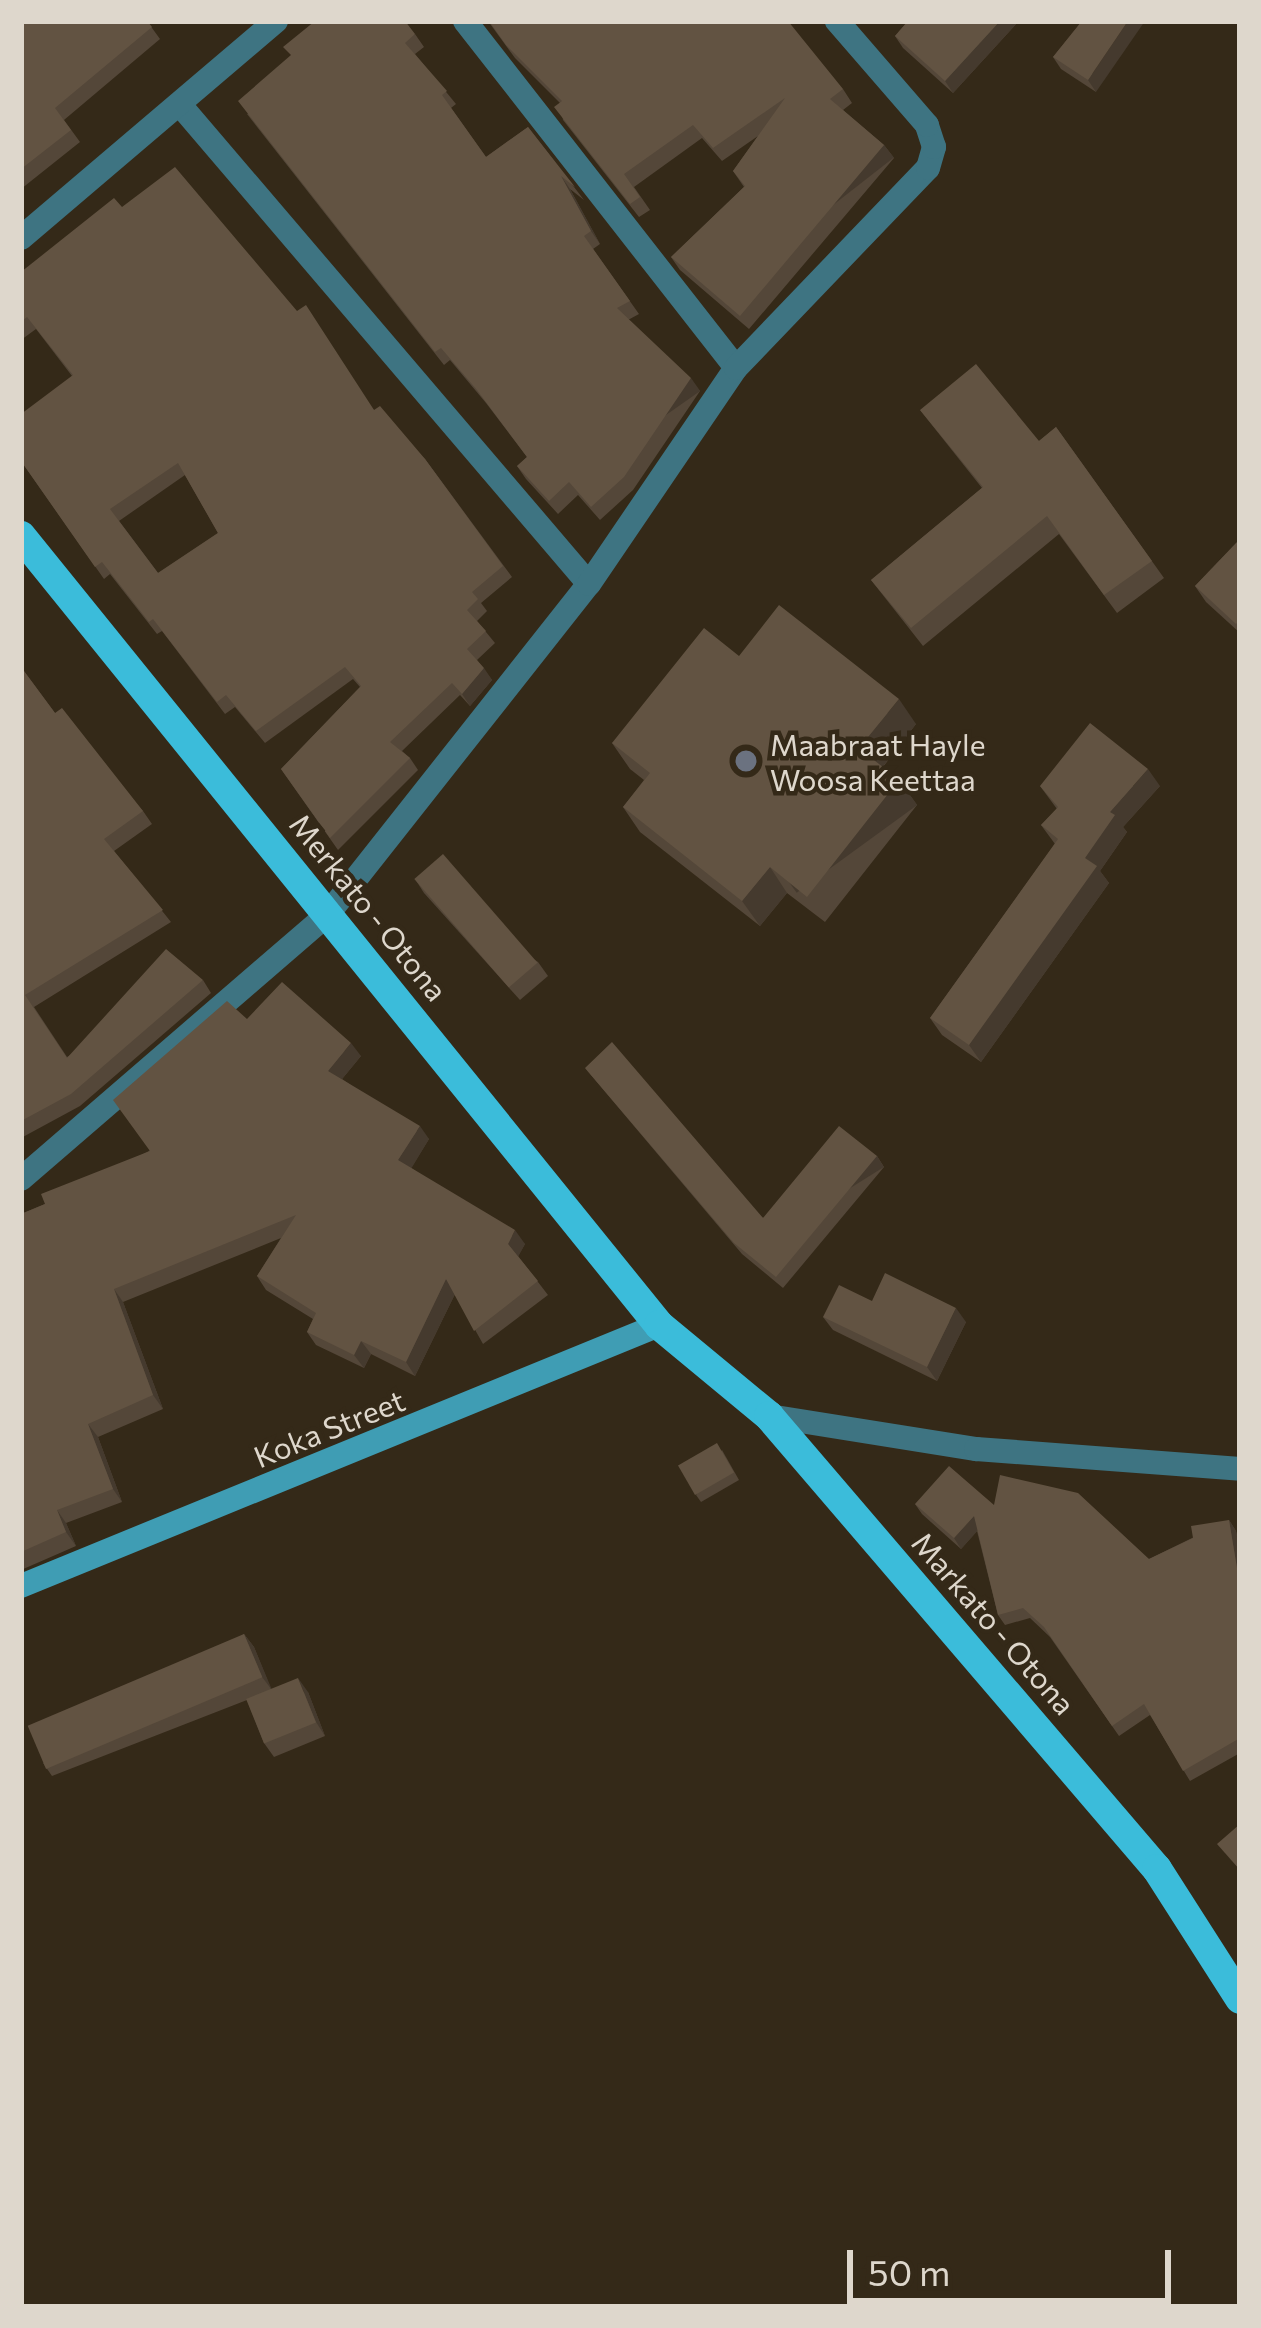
<!DOCTYPE html>
<html>
<head>
<meta charset="utf-8">
<style>
  body { margin:0 }
  #map { position:relative; width:1261px; height:2328px; overflow:hidden; background:#342918; font-family:Commissioner,sans-serif }
  div>[style] { position:absolute }
  [style*='--x'] { left:calc(var(--x)*1px); top:calc(var(--y)*1px); width:calc(var(--w)*1px); rotate:calc(var(--a)*1deg) }
  .minor>* { height:24px; margin:-12px; padding:0 12px; transform-origin:12px; border-radius:12px; background:#3e7482 }
  .secondary>* { height:24px; margin:-12px; padding:0 12px; transform-origin:12px; border-radius:12px; background:#3f9db4 }
  .primary>* { height:30px; margin:-15px; padding:0 15px; transform-origin:15px; border-radius:15px; background:#3bbcda }
  .wall>* { inset:0; background:#544739 }
  .shaded-wall>* { inset:0; background:#453a2e; transform-origin:0 0 }
  .building>* { inset:0; background:#625342; transform-origin:0 0 }
  .dots>* { width:33px; height:33px; translate:-50% -50%; box-sizing:border-box; border:6px solid #342918; border-radius:50% }
  span { translate:-50% -50%; white-space:nowrap; text-align:center; line-height:1.15; -webkit-text-stroke:9px #342918; paint-order:stroke }
  .poi-label { font-size:30px; color:#ded7cc }
  .left { translate:0 -50%; text-align:left }
  .street-label { font-size:30px; color:#ded7cc }
  .frame { position:absolute; inset:0; border:24px solid #ded7cc; pointer-events:none }
  .scale { position:absolute; left:847px; top:2250px; width:324px; height:54px; box-sizing:border-box; border:6px solid #ded7cc; border-top:0; padding-left:15px; font-size:36px; line-height:42px; white-space:nowrap; color:#ded7cc; -webkit-text-stroke:9px #342918; paint-order:stroke }
</style>
</head>
<body>
<div id="map">
  <div class="minor">
    <i style="--x:465;--y:21;--w:440;--a:52"></i>
    <i style="--x:181;--y:106;--w:628;--a:49.52"></i>
    <i style="--x:21;--y:238;--w:335;--a:-40.4"></i>
    <i style="--x:21;--y:1179;--w:406;--a:-40.8"></i>
    <i style="--x:328;--y:914;--w:421;--a:-51.7"></i>
    <i style="--x:589;--y:584;--w:261;--a:-55.8"></i>
    <i style="--x:736;--y:368;--w:277;--a:-46.2"></i>
    <i style="--x:928;--y:168;--w:22;--a:-74"></i>
    <i style="--x:934;--y:147;--w:23;--a:-108"></i>
    <i style="--x:927;--y:125;--w:138;--a:-130.9"></i>
    <i style="--x:769;--y:1416;--w:210;--a:9.1"></i>
    <i style="--x:976;--y:1449;--w:265;--a:4.3"></i>
  </div>
  <div class="secondary">
    <i style="--x:21;--y:1586;--w:689;--a:-22.25"></i>
  </div>
  <div class="primary">
    <i style="--x:21;--y:536;--w:1015;--a:51.04"></i>
    <i style="--x:659;--y:1325;--w:143;--a:39.6"></i>
    <i style="--x:769;--y:1416;--w:596;--a:49.42"></i>
    <i style="--x:1157;--y:1869;--w:154;--a:57.4"></i>
  </div>
  <div class="wall">
    <i style="clip-path:polygon(21px 21px,147px 21px,160px 39px,64px 120px,80px 142px,21px 189px)"></i>
    <i style="clip-path:polygon(488px 21px,843px 89px,852px 103px,843px 110px,884px 145px,894px 158px,749px 329px,680px 270px,671px 257px,744px 187px,733px 171px,758px 136px,722px 161px,702px 138px,634px 187px,650px 210px,639px 217px,563px 120px,560px 103px,515px 58px)"></i>
    <i style="clip-path:polygon(908px 21px,1019px 21px,953px 93px,903px 48px,895px 36px)"></i>
    <i style="clip-path:polygon(1082px 21px,1096px 92px,1061px 69px,1053px 57px)"></i>
    <i style="clip-path:polygon(415px 34px,424px 47px,415px 54px,456px 104px,451px 108px,486px 157px,528px 127px,584px 200px,570px 189px,600px 244px,593px 249px,639px 314px,628px 320px,700px 391px,633px 490px,600px 520px,578px 495px,558px 514px,526px 479px,517px 466px,527px 457px,486px 403px,450px 360px,444px 365px,247px 114px)"></i>
    <i style="clip-path:polygon(evenodd,122px 207px,374px 410px,425px 459px,512px 577px,481px 603px,487px 611px,477px 621px,495px 643px,477px 660px,492px 680px,470px 706px,460px 695px,402px 751px,410px 758px,418px 770px,338px 850px,281px 769px,360px 687px,353px 679px,265px 743px,235px 707px,225px 714px,162px 631px,157px 634px,110px 574px,104px 579px,21px 461px,72px 376px,36px 329px,21px 340px,21px 272px,122px 207px,185px 475px,218px 533px,158px 573px,119px 521px,185px 475px)"></i>
    <i style="clip-path:polygon(920px 410px,1039px 441px,1056px 427px,1164px 578px,1117px 613px,1059px 534px,923px 646px,871px 580px,982px 488px)"></i>
    <i style="clip-path:polygon(1240px 539px,1240px 633px,1206px 602px,1195px 586px)"></i>
    <i style="clip-path:polygon(739px 656px,916px 724px,883px 767px,899px 780px,917px 805px,825px 922px,787px 893px,760px 926px,640px 832px,623px 807px,644px 780px,630px 769px,612px 743px)"></i>
    <i style="clip-path:polygon(21px 667px,55px 713px,143px 811px,152px 824px,114px 851px,171px 922px,34px 1007px,67px 1057px,203px 980px,211px 993px,80px 1106px,21px 1138px)"></i>
    <i style="clip-path:polygon(1040px 786px,1160px 786px,1123px 827px,1127px 832px,1100px 871px,1109px 883px,981px 1062px,942px 1035px,930px 1018px,1055px 844px,1041px 825px,1057px 809px)"></i>
    <i style="clip-path:polygon(415px 879px,538px 962px,548px 976px,520px 1000px,424px 893px)"></i>
    <i style="clip-path:polygon(247px 1019px,361px 1056px,342px 1079px,429px 1139px,411px 1168px,525px 1244px,518px 1256px,548px 1295px,483px 1344px,455px 1294px,415px 1376px,371px 1354px,364px 1368px,316px 1345px,307px 1332px,313px 1319px,266px 1290px,257px 1276px,281px 1238px,123px 1302px,163px 1409px,98px 1437px,122px 1502px,66px 1523px,76px 1546px,21px 1570px,21px 1214px,45px 1204px,149px 1151px)"></i>
    <i style="clip-path:polygon(585px 1068px,763px 1218px,877px 1156px,884px 1167px,783px 1288px,742px 1254px)"></i>
    <i style="clip-path:polygon(823px 1317px,966px 1322px,937px 1381px,833px 1330px)"></i>
    <i style="clip-path:polygon(722px 1450px,739px 1480px,701px 1502px,696px 1495px)"></i>
    <i style="clip-path:polygon(915px 1504px,994px 1505px,1149px 1559px,1229px 1520px,1236px 1531px,1240px 1553px,1240px 1753px,1190px 1781px,1150px 1715px,1119px 1736px,1050px 1637px,1030px 1618px,1005px 1625px,998px 1615px,977px 1531px,961px 1549px,922px 1514px)"></i>
    <i style="clip-path:polygon(244px 1634px,254px 1647px,271px 1689px,308px 1692px,325px 1736px,274px 1757px,264px 1743px,247px 1700px,52px 1776px,43px 1763px)"></i>
  </div>
  <div class="shaded-wall">
    <i style="clip-path:polygon(1000px 21px,1019px 21px,953px 93px,945px 81px)"></i>
    <i style="clip-path:polygon(1128px 21px,1145px 21px,1096px 92px,1088px 80px)"></i>
    <i style="left:884px;top:145px;width:16px;height:224px;rotate:52deg"></i>
    <i style="clip-path:polygon(561px 176px,570px 189px,600px 244px,591px 231px)"></i>
    <i style="left:691px;top:378px;width:16px;height:120px;rotate:55deg"></i>
    <i style="clip-path:polygon(484px 668px,492px 680px,470px 706px,462px 694px)"></i>
    <i style="clip-path:polygon(899px 699px,916px 724px,877px 774px,859px 748px)"></i>
    <i style="clip-path:polygon(1148px 769px,1160px 786px,1123px 827px,1127px 832px,1100px 871px,1109px 883px,981px 1062px,969px 1045px,1085px 858px,1110px 812px)"></i>
    <i style="left:899px;top:780px;width:31px;height:149px;rotate:54deg"></i>
    <i style="clip-path:polygon(770px 867px,787px 893px,760px 926px,742px 901px)"></i>
    <i style="clip-path:polygon(351px 1043px,361px 1056px,338px 1084px,328px 1071px)"></i>
    <i style="clip-path:polygon(420px 1126px,429px 1139px,408px 1174px,398px 1160px)"></i>
    <i style="left:877px;top:1156px;width:13px;height:158px;rotate:58deg"></i>
    <i style="clip-path:polygon(515px 1230px,525px 1244px,518px 1257px,508px 1244px)"></i>
    <i style="clip-path:polygon(446px 1279px,456px 1292px,415px 1376px,406px 1362px)"></i>
    <i style="clip-path:polygon(114px 1289px,123px 1302px,163px 1409px,153px 1395px)"></i>
    <i style="clip-path:polygon(956px 1308px,966px 1322px,937px 1381px,927px 1367px)"></i>
    <i style="clip-path:polygon(361px 1341px,371px 1354px,364px 1368px,354px 1355px)"></i>
    <i style="clip-path:polygon(88px 1424px,98px 1437px,122px 1502px,113px 1489px)"></i>
    <i style="clip-path:polygon(57px 1510px,66px 1523px,76px 1546px,66px 1532px)"></i>
    <i style="clip-path:polygon(974px 1516px,981px 1527px,961px 1549px,954px 1538px)"></i>
    <i style="clip-path:polygon(1229px 1520px,1236px 1531px,1240px 1553px,1240px 1572px,1237px 1568px)"></i>
    <i style="clip-path:polygon(244px 1634px,254px 1647px,272px 1690px,262px 1677px)"></i>
    <i style="clip-path:polygon(298px 1678px,308px 1692px,325px 1736px,316px 1722px)"></i>
  </div>
  <div class="building">
    <i style="clip-path:polygon(21px 21px,147px 21px,152px 27px,55px 108px,71px 130px,21px 169px)"></i>
    <i style="clip-path:polygon(315px 21px,405px 21px,415px 34px,405px 43px,447px 91px,442px 95px,486px 157px,528px 127px,575px 187px,561px 176px,591px 231px,584px 236px,630px 301px,617px 308px,691px 378px,624px 477px,591px 507px,569px 482px,549px 501px,517px 466px,527px 457px,477px 390px,441px 348px,435px 352px,238px 101px,291px 55px,283px 47px)"></i>
    <i style="clip-path:polygon(489px 21px,788px 21px,843px 89px,830px 99px,884px 145px,740px 316px,671px 257px,745px 186px,733px 171px,785px 98px,713px 148px,693px 125px,624px 174px,640px 197px,630px 204px,554px 107px,562px 101px,506px 45px)"></i>
    <i style="clip-path:polygon(908px 21px,1000px 21px,945px 81px,895px 36px)"></i>
    <i style="clip-path:polygon(1082px 21px,1128px 21px,1088px 80px,1053px 57px)"></i>
    <i style="clip-path:polygon(evenodd,175px 167px,297px 311px,306px 305px,374px 410px,380px 406px,425px 459px,503px 566px,472px 592px,478px 599px,467px 610px,486px 631px,467px 649px,484px 668px,462px 694px,452px 683px,390px 742px,410px 758px,330px 838px,281px 769px,361px 686px,345px 667px,256px 731px,226px 695px,217px 702px,153px 619px,149px 622px,102px 562px,95px 567px,21px 461px,21px 414px,73px 375px,27px 317px,21px 322px,21px 272px,114px 198px,122px 207px,175px 167px,178px 463px,218px 533px,158px 573px,110px 509px,178px 463px)"></i>
    <i style="clip-path:polygon(976px 364px,1039px 441px,1056px 427px,1152px 561px,1104px 595px,1047px 516px,911px 628px,871px 580px,983px 487px,920px 410px)"></i>
    <i style="clip-path:polygon(1240px 539px,1240px 620px,1236px 624px,1195px 586px)"></i>
    <i style="clip-path:polygon(779px 605px,899px 699px,859px 748px,899px 780px,807px 897px,770px 867px,742px 901px,623px 807px,650px 773px,612px 743px,704px 628px,739px 656px)"></i>
    <i style="clip-path:polygon(21px 667px,55px 713px,62px 708px,143px 811px,104px 839px,163px 910px,25px 995px,67px 1058px,166px 949px,203px 980px,71px 1094px,21px 1121px)"></i>
    <i style="clip-path:polygon(1090px 723px,1148px 769px,1110px 812px,1115px 815px,1085px 858px,1097px 866px,969px 1045px,930px 1018px,1058px 839px,1041px 825px,1058px 807px,1040px 786px)"></i>
    <i style="left:443px;top:854px;width:144px;height:38px;rotate:49deg"></i>
    <i style="clip-path:polygon(282px 982px,351px 1043px,328px 1071px,420px 1126px,398px 1160px,515px 1230px,508px 1244px,538px 1281px,474px 1331px,446px 1279px,406px 1362px,361px 1341px,354px 1355px,307px 1332px,316px 1313px,257px 1276px,296px 1215px,114px 1289px,153px 1395px,88px 1424px,113px 1489px,57px 1510px,66px 1532px,21px 1552px,21px 1214px,45px 1204px,41px 1194px,150px 1151px,113px 1100px,227px 1001px,247px 1019px)"></i>
    <i style="clip-path:polygon(612px 1042px,763px 1218px,839px 1126px,877px 1156px,776px 1277px,734px 1243px,585px 1068px)"></i>
    <i style="clip-path:polygon(885px 1273px,956px 1308px,927px 1367px,823px 1317px,839px 1285px,872px 1301px)"></i>
    <i style="left:717px;top:1443px;width:34px;height:45px;rotate:60deg"></i>
    <i style="clip-path:polygon(949px 1466px,994px 1505px,1000px 1475px,1078px 1493px,1149px 1559px,1193px 1538px,1191px 1526px,1229px 1520px,1237px 1568px,1240px 1567px,1240px 1738px,1183px 1771px,1144px 1704px,1112px 1726px,1044px 1627px,1023px 1608px,998px 1615px,974px 1516px,954px 1538px,915px 1504px)"></i>
    <i style="left:244px;top:1634px;width:47px;height:235px;rotate:67deg"></i>
    <i style="left:298px;top:1678px;width:48px;height:56px;rotate:68deg"></i>
    <i style="clip-path:polygon(1240px 1824px,1240px 1870px,1217px 1844px)"></i>
  </div>
  <div class="dots">
    <i style="left:746px;top:761px;background:#6b7280"></i>
  </div>
  <div class="poi-label">
    <span class="left" style="left:770px;top:761px">Maabraat Hayle<br>Woosa Keettaa</span>
  </div>
  <div class="street-label">
    <span style="left:369px;top:907px;rotate:51deg">Merkato - Otona</span>
    <span style="left:329px;top:1428px;rotate:-22deg">Koka Street</span>
    <span style="left:994px;top:1623px;rotate:49deg">Markato - Otona</span>
  </div>
  <div class="frame"></div>
  <div class="scale">50 m</div>
</div>
</body>
</html>
